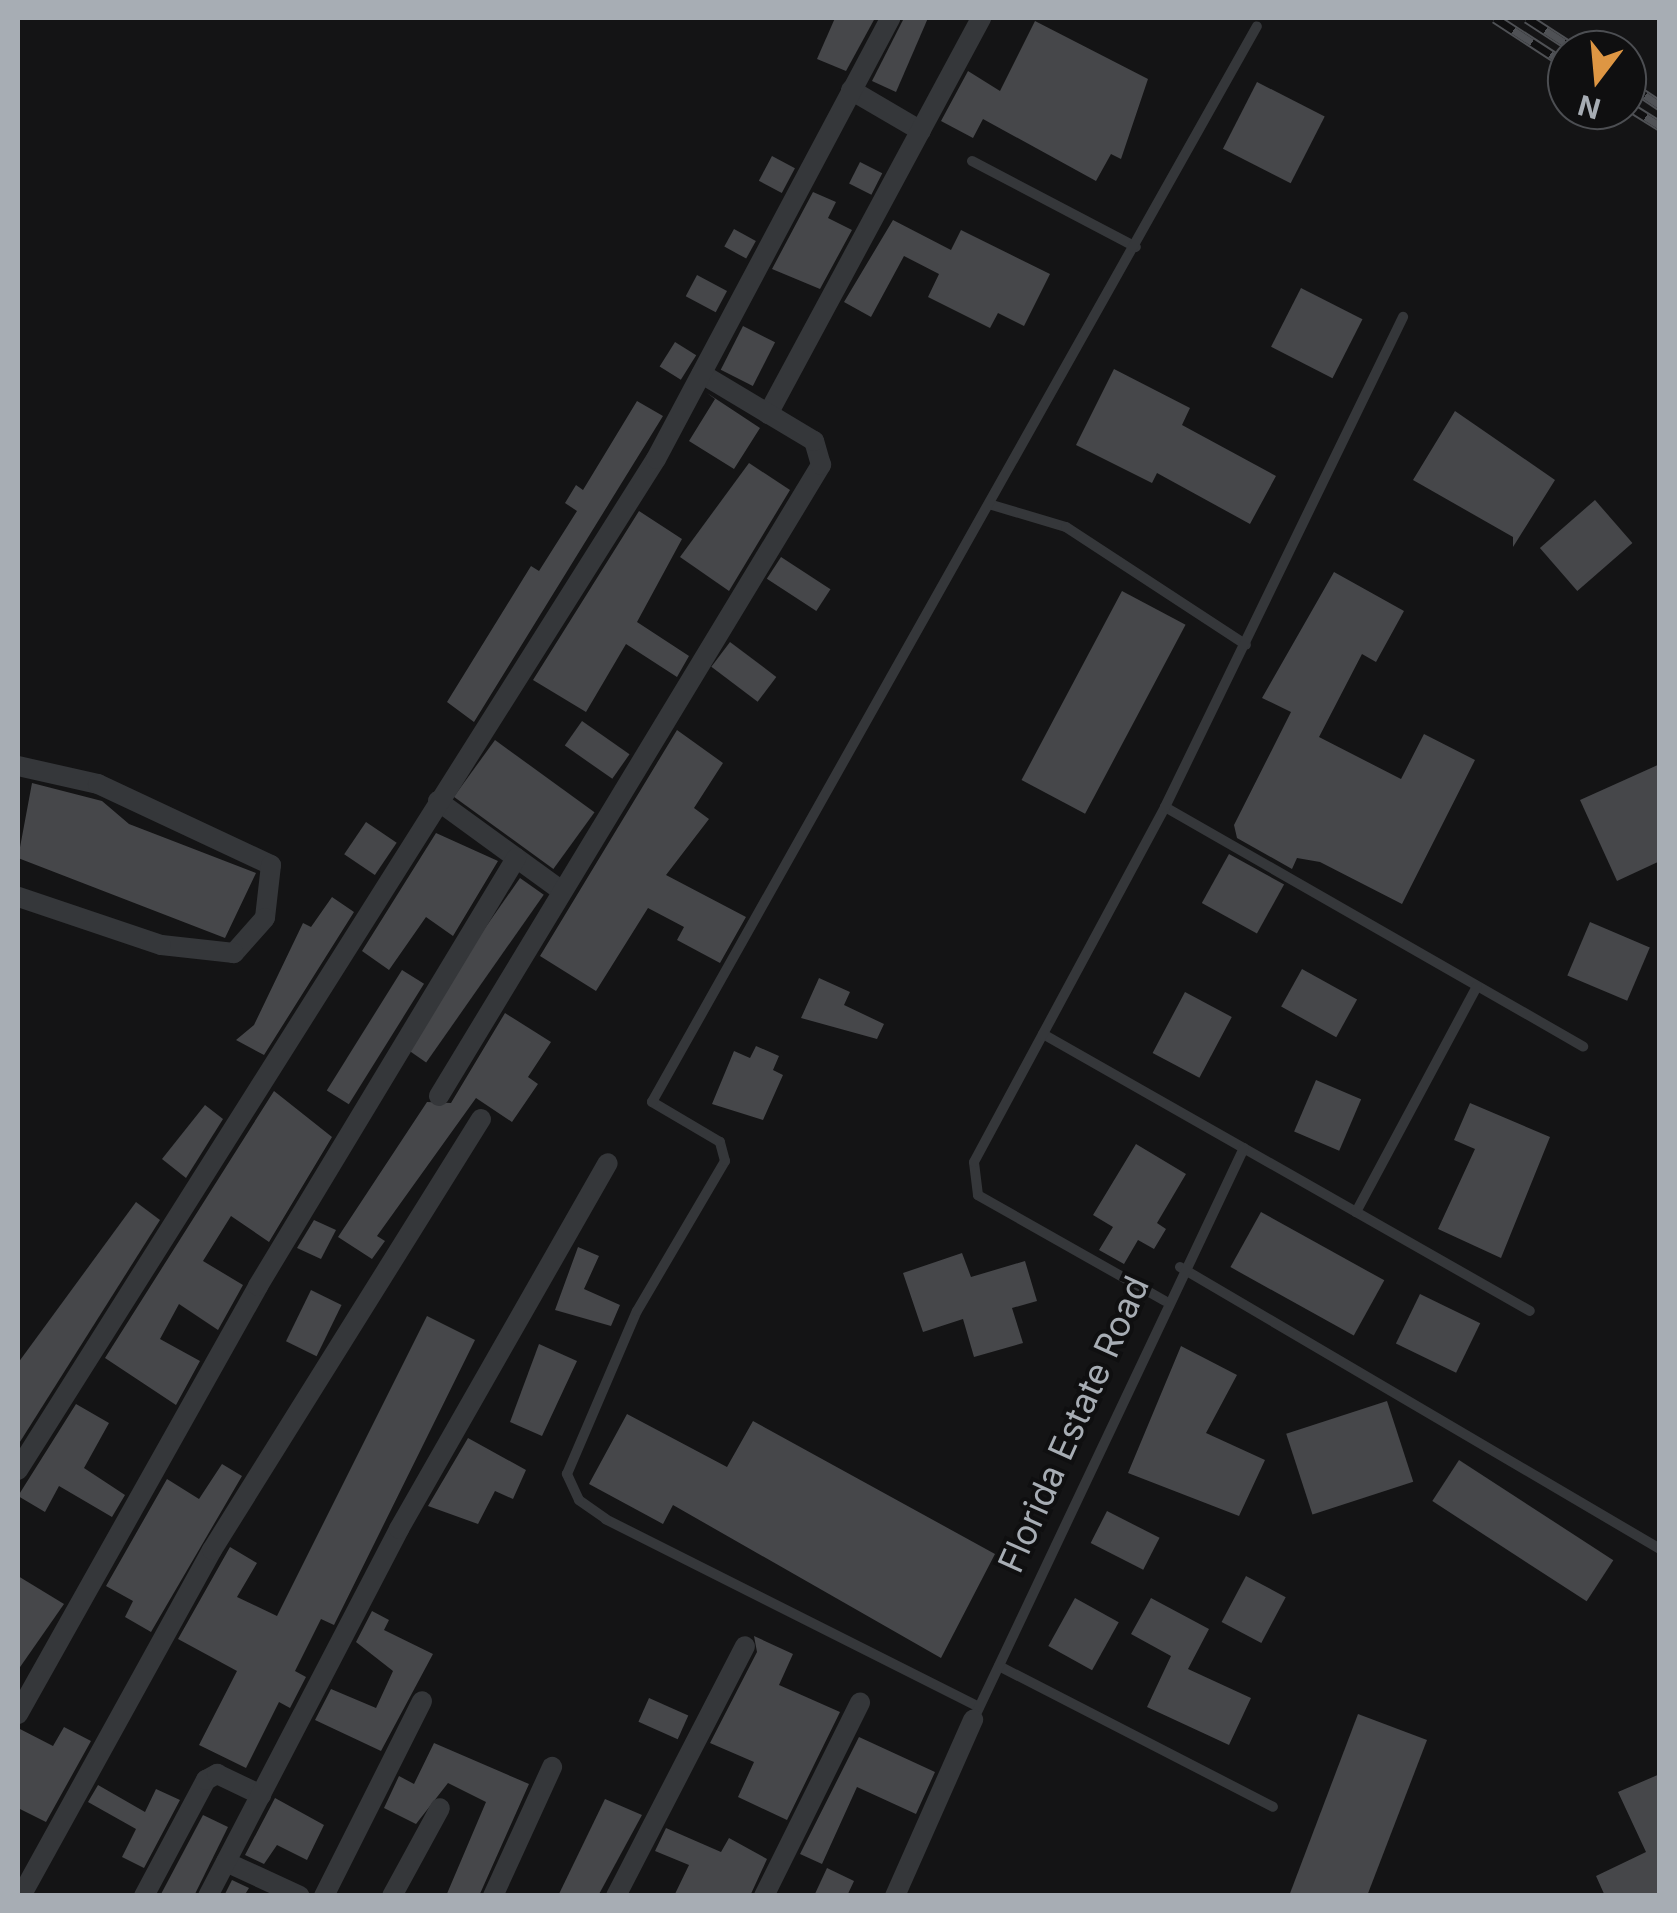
<!DOCTYPE html>
<html>
<head>
<meta charset="utf-8">
<style>
  body { margin:0 }
  #map { position:relative; width:1677px; height:1913px; overflow:hidden; background:#141415; font-family:Inter,sans-serif }
  div>[style] { position:absolute }
  [style*='--x'] { left:calc(var(--x)*1px); top:calc(var(--y)*1px); width:calc(var(--w)*1px); rotate:calc(var(--a)*1deg) }
  .building>* { inset:0; background:#46474a; transform-origin:0 0 }
  .lane>* { height:10px; margin:-5px; padding:0 5px; transform-origin:5px; border-radius:5px; background:#35373a }
  .street>* { height:20px; margin:-10px; padding:0 10px; transform-origin:10px; border-radius:10px; background:#35373a }
  .rail>* { height:11px; margin-top:-5.5px; transform-origin:0; background:repeating-linear-gradient(90deg,#0f0f10 0 22px,#4f5155 0 44px); box-sizing:border-box; border-block:2px solid #4f5155 }
  span { translate:-50% -50%; white-space:nowrap; text-align:center; line-height:1.15; -webkit-text-stroke:8px #0f0f10; paint-order:stroke }
  .street-label { font-size:35px; color:#a7adb4 }
  .frame { position:absolute; inset:0; border:20px solid #a7adb4; pointer-events:none }
  .north { position:absolute; left:1547px; top:30px; width:100px; height:100px; box-sizing:border-box; background:#0f0f10; border:2px solid #4c4e52; border-radius:50%; rotate:196deg; font-size:28px; font-weight:700; line-height:40px; text-align:center; color:#a7adb4 }
  .north::after { content:''; display:block; margin:auto; width:35px; height:45px; background:#de9643; clip-path:polygon(50% 0,100% 100%,50% 72%,0 100%) }
</style>
</head>
<body>
<div id="map">
  <div class="building">
    <i style="clip-path:polygon(835px 18px,875px 18px,846px 71px,817px 59px)"></i>
    <i style="clip-path:polygon(904px 18px,928px 18px,896px 92px,872px 81px)"></i>
    <i style="clip-path:polygon(1035px 21px,1148px 79px,1121px 159px,1111px 154px,1096px 181px,983px 119px,973px 138px,941px 121px,968px 71px,1000px 91px)"></i>
    <i style="left:1257px;top:82px;width:76px;height:75px;rotate:27deg"></i>
    <i style="left:772px;top:156px;width:26px;height:28px;rotate:28deg"></i>
    <i style="left:860px;top:162px;width:25px;height:24px;rotate:27deg"></i>
    <i style="clip-path:polygon(813px 192px,836px 202px,828px 218px,852px 230px,820px 289px,772px 269px)"></i>
    <i style="clip-path:polygon(893px 220px,951px 250px,961px 230px,1050px 274px,1024px 326px,998px 313px,990px 328px,928px 297px,939px 274px,904px 256px,871px 317px,844px 302px)"></i>
    <i style="left:734px;top:229px;width:25px;height:20px;rotate:29deg"></i>
    <i style="left:697px;top:275px;width:34px;height:24px;rotate:28deg"></i>
    <i style="left:1301px;top:288px;width:69px;height:66px;rotate:27deg"></i>
    <i style="left:743px;top:326px;width:36px;height:49px;rotate:27deg"></i>
    <i style="left:675px;top:342px;width:25px;height:29px;rotate:32deg"></i>
    <i style="clip-path:polygon(1114px 369px,1190px 408px,1182px 425px,1276px 476px,1250px 524px,1157px 473px,1152px 483px,1076px 445px)"></i>
    <i style="clip-path:polygon(707px 393px,760px 428px,734px 469px,689px 441px,715px 399px)"></i>
    <i style="clip-path:polygon(637px 401px,663px 416px,474px 722px,447px 702px,531px 566px,539px 571px,577px 511px,565px 503px,576px 485px,583px 490px)"></i>
    <i style="clip-path:polygon(1455px 411px,1555px 480px,1513px 547px,1513px 537px,1413px 480px)"></i>
    <i style="clip-path:polygon(749px 463px,790px 490px,729px 591px,680px 557px)"></i>
    <i style="left:1595px;top:500px;width:57px;height:73px;rotate:49deg"></i>
    <i style="clip-path:polygon(639px 511px,682px 539px,637px 622px,689px 656px,677px 677px,626px 644px,586px 712px,533px 680px)"></i>
    <i style="left:781px;top:557px;width:59px;height:26px;rotate:33deg"></i>
    <i style="clip-path:polygon(1334px 572px,1404px 611px,1376px 662px,1362px 654px,1319px 737px,1401px 779px,1424px 734px,1475px 760px,1402px 904px,1320px 862px,1297px 858px,1292px 869px,1237px 838px,1234px 825px,1291px 712px,1262px 698px)"></i>
    <i style="left:1122px;top:591px;width:72px;height:214px;rotate:28deg"></i>
    <i style="left:730px;top:642px;width:58px;height:31px;rotate:37deg"></i>
    <i style="left:582px;top:721px;width:58px;height:30px;rotate:35deg"></i>
    <i style="clip-path:polygon(677px 730px,723px 763px,694px 808px,709px 819px,666px 875px,746px 917px,720px 963px,677px 940px,684px 927px,648px 908px,596px 991px,540px 956px)"></i>
    <i style="left:495px;top:740px;width:123px;height:70px;rotate:36deg"></i>
    <i style="clip-path:polygon(1660px 764px,1660px 861px,1617px 881px,1580px 800px)"></i>
    <i style="clip-path:polygon(32px 783px,102px 801px,129px 824px,256px 873px,225px 938px,18px 858px)"></i>
    <i style="left:366px;top:822px;width:37px;height:39px;rotate:34deg"></i>
    <i style="clip-path:polygon(436px 833px,498px 861px,453px 936px,426px 917px,389px 970px,362px 951px)"></i>
    <i style="left:1229px;top:854px;width:63px;height:56px;rotate:29deg"></i>
    <i style="left:520px;top:878px;width:29px;height:205px;rotate:35deg"></i>
    <i style="clip-path:polygon(332px 897px,354px 912px,264px 1055px,236px 1040px,254px 1025px,303px 923px,311px 927px)"></i>
    <i style="left:1590px;top:922px;width:65px;height:58px;rotate:23deg"></i>
    <i style="left:1302px;top:969px;width:63px;height:43px;rotate:29deg"></i>
    <i style="left:402px;top:970px;width:26px;height:142px;rotate:32deg"></i>
    <i style="clip-path:polygon(819px 978px,850px 992px,844px 1005px,884px 1024px,877px 1039px,801px 1018px)"></i>
    <i style="left:1185px;top:992px;width:53px;height:69px;rotate:28deg"></i>
    <i style="clip-path:polygon(505px 1013px,551px 1042px,528px 1077px,538px 1084px,512px 1122px,476px 1098px,377px 1236px,385px 1241px,372px 1259px,338px 1237px,427px 1102px,451px 1103px)"></i>
    <i style="clip-path:polygon(756px 1046px,779px 1056px,773px 1070px,783px 1075px,763px 1120px,712px 1104px,734px 1051px,750px 1058px)"></i>
    <i style="left:1316px;top:1080px;width:49px;height:56px;rotate:23deg"></i>
    <i style="clip-path:polygon(274px 1091px,332px 1137px,269px 1242px,231px 1216px,203px 1261px,243px 1285px,218px 1330px,179px 1304px,160px 1339px,200px 1361px,176px 1405px,105px 1358px)"></i>
    <i style="clip-path:polygon(1470px 1103px,1550px 1137px,1501px 1258px,1438px 1229px,1475px 1149px,1454px 1140px)"></i>
    <i style="clip-path:polygon(205px 1105px,223px 1119px,186px 1178px,162px 1159px)"></i>
    <i style="clip-path:polygon(1136px 1144px,1186px 1174px,1157px 1223px,1166px 1229px,1154px 1249px,1138px 1240px,1124px 1264px,1099px 1250px,1113px 1227px,1093px 1215px)"></i>
    <i style="clip-path:polygon(136px 1202px,160px 1220px,18px 1445px,18px 1363px)"></i>
    <i style="left:1261px;top:1212px;width:141px;height:63px;rotate:29deg"></i>
    <i style="clip-path:polygon(314px 1220px,336px 1230px,321px 1259px,297px 1248px)"></i>
    <i style="clip-path:polygon(578px 1247px,599px 1256px,584px 1289px,620px 1305px,611px 1326px,555px 1310px)"></i>
    <i style="clip-path:polygon(962px 1253px,971px 1277px,1025px 1261px,1037px 1301px,1012px 1308px,1023px 1343px,974px 1357px,963px 1319px,923px 1332px,903px 1273px)"></i>
    <i style="left:311px;top:1290px;width:34px;height:57px;rotate:26deg"></i>
    <i style="left:1420px;top:1294px;width:67px;height:55px;rotate:26deg"></i>
    <i style="clip-path:polygon(427px 1316px,475px 1340px,334px 1625px,321px 1619px,295px 1671px,306px 1677px,290px 1708px,279px 1702px,246px 1768px,199px 1745px,237px 1671px,178px 1639px,230px 1547px,257px 1563px,237px 1597px,277px 1616px)"></i>
    <i style="clip-path:polygon(539px 1344px,577px 1361px,542px 1436px,510px 1422px)"></i>
    <i style="clip-path:polygon(1181px 1346px,1237px 1375px,1206px 1433px,1265px 1460px,1239px 1516px,1128px 1473px)"></i>
    <i style="left:1387px;top:1401px;width:85px;height:106px;rotate:72deg"></i>
    <i style="clip-path:polygon(76px 1404px,109px 1423px,84px 1468px,125px 1495px,112px 1517px,59px 1486px,45px 1512px,18px 1496px)"></i>
    <i style="clip-path:polygon(627px 1414px,727px 1467px,753px 1421px,995px 1554px,941px 1658px,673px 1505px,663px 1524px,589px 1484px)"></i>
    <i style="clip-path:polygon(468px 1438px,526px 1470px,513px 1499px,495px 1491px,478px 1524px,428px 1506px)"></i>
    <i style="left:1459px;top:1460px;width:184px;height:49px;rotate:33deg"></i>
    <i style="clip-path:polygon(222px 1464px,242px 1476px,151px 1632px,125px 1617px,133px 1601px,106px 1586px,167px 1479px,199px 1499px)"></i>
    <i style="left:1107px;top:1511px;width:59px;height:36px;rotate:27deg"></i>
    <i style="clip-path:polygon(18px 1576px,64px 1604px,18px 1670px)"></i>
    <i style="left:1246px;top:1576px;width:45px;height:52px;rotate:28deg"></i>
    <i style="left:1075px;top:1598px;width:50px;height:55px;rotate:29deg"></i>
    <i style="clip-path:polygon(1151px 1598px,1209px 1629px,1188px 1669px,1251px 1698px,1229px 1745px,1147px 1707px,1171px 1656px,1131px 1634px)"></i>
    <i style="clip-path:polygon(372px 1611px,389px 1620px,384px 1630px,433px 1654px,381px 1751px,315px 1720px,331px 1689px,376px 1708px,393px 1671px,356px 1642px)"></i>
    <i style="clip-path:polygon(754px 1636px,793px 1654px,779px 1685px,840px 1712px,787px 1820px,738px 1797px,754px 1762px,710px 1743px,757px 1652px)"></i>
    <i style="left:649px;top:1698px;width:43px;height:26px;rotate:24deg"></i>
    <i style="clip-path:polygon(1358px 1714px,1427px 1740px,1367px 1896px,1289px 1896px)"></i>
    <i style="clip-path:polygon(64px 1727px,91px 1741px,46px 1822px,18px 1808px,18px 1728px,53px 1746px)"></i>
    <i style="clip-path:polygon(859px 1737px,935px 1772px,916px 1814px,857px 1787px,822px 1864px,800px 1854px)"></i>
    <i style="clip-path:polygon(434px 1743px,529px 1784px,479px 1896px,446px 1896px,486px 1802px,448px 1783px,416px 1824px,384px 1808px,399px 1776px,414px 1784px)"></i>
    <i style="clip-path:polygon(1660px 1774px,1660px 1896px,1605px 1896px,1596px 1876px,1646px 1852px,1618px 1792px)"></i>
    <i style="clip-path:polygon(98px 1785px,145px 1812px,156px 1789px,180px 1800px,144px 1868px,122px 1857px,136px 1829px,88px 1802px)"></i>
    <i style="clip-path:polygon(275px 1798px,324px 1825px,307px 1860px,277px 1845px,264px 1864px,245px 1855px)"></i>
    <i style="clip-path:polygon(605px 1799px,642px 1815px,598px 1896px,558px 1896px)"></i>
    <i style="clip-path:polygon(203px 1815px,228px 1827px,194px 1896px,160px 1896px)"></i>
    <i style="clip-path:polygon(666px 1828px,721px 1852px,729px 1838px,767px 1859px,750px 1896px,674px 1896px,689px 1865px,655px 1851px)"></i>
    <i style="clip-path:polygon(827px 1868px,854px 1881px,847px 1896px,814px 1896px)"></i>
    <i style="clip-path:polygon(232px 1880px,249px 1888px,244px 1896px,224px 1896px)"></i>
  </div>
  <div class="lane">
    <i style="--x:972;--y:161;--w:185;--a:27.7"></i>
    <i style="--x:992;--y:505;--w:77;--a:16.6"></i>
    <i style="--x:1066;--y:527;--w:215;--a:33.2"></i>
    <i style="--x:1165;--y:807;--w:482;--a:29.8"></i>
    <i style="--x:1043;--y:1034;--w:560;--a:29.63"></i>
    <i style="--x:1356;--y:1212;--w:256;--a:-61.8"></i>
    <i style="--x:1180;--y:1267;--w:557;--a:30.43"></i>
    <i style="--x:1165;--y:1301;--w:215;--a:-150.5"></i>
    <i style="--x:978;--y:1195;--w:33;--a:-97"></i>
    <i style="--x:974;--y:1162;--w:403;--a:-61.7"></i>
    <i style="--x:1165;--y:807;--w:545;--a:-64.09"></i>
    <i style="--x:999;--y:1666;--w:308;--a:27.2"></i>
    <i style="--x:979;--y:1707;--w:418;--a:-153.3"></i>
    <i style="--x:606;--y:1519;--w:33;--a:-145"></i>
    <i style="--x:579;--y:1500;--w:29;--a:-115"></i>
    <i style="--x:567;--y:1474;--w:177;--a:-66.8"></i>
    <i style="--x:637;--y:1311;--w:174;--a:-59.6"></i>
    <i style="--x:725;--y:1161;--w:20;--a:-105"></i>
    <i style="--x:720;--y:1142;--w:79;--a:-149.5"></i>
    <i style="--x:652;--y:1102;--w:1234;--a:-60.65"></i>
    <i style="--x:977;--y:1712;--w:624;--a:-64.67"></i>
  </div>
  <div class="street">
    <i style="--x:851;--y:90;--w:81;--a:30.4"></i>
    <i style="--x:768;--y:414;--w:450;--a:-61.7"></i>
    <i style="--x:18;--y:766;--w:82;--a:12.7"></i>
    <i style="--x:98;--y:784;--w:191;--a:25.1"></i>
    <i style="--x:271;--y:865;--w:53;--a:96.5"></i>
    <i style="--x:265;--y:918;--w:47;--a:131.5"></i>
    <i style="--x:234;--y:953;--w:73;--a:-173.7"></i>
    <i style="--x:161;--y:945;--w:151;--a:-161.4"></i>
    <i style="--x:438;--y:801;--w:153;--a:36"></i>
    <i style="--x:439;--y:1096;--w:738;--a:-58.81"></i>
    <i style="--x:821;--y:465;--w:25;--a:-106"></i>
    <i style="--x:814;--y:441;--w:131;--a:-149.1"></i>
    <i style="--x:18;--y:1470;--w:1195;--a:-57.75"></i>
    <i style="--x:656;--y:459;--w:499;--a:-62"></i>
    <i style="--x:18;--y:1714;--w:491;--a:-60.7"></i>
    <i style="--x:258;--y:1286;--w:500;--a:-58.9"></i>
    <i style="--x:226;--y:1862;--w:81;--a:24.7"></i>
    <i style="--x:21;--y:1896;--w:395;--a:-61.1"></i>
    <i style="--x:212;--y:1550;--w:508;--a:-58.03"></i>
    <i style="--x:144;--y:1896;--w:132;--a:-61.9"></i>
    <i style="--x:206;--y:1780;--w:13;--a:-29"></i>
    <i style="--x:217;--y:1774;--w:49;--a:25.5"></i>
    <i style="--x:208;--y:1896;--w:414;--a:-62.5"></i>
    <i style="--x:399;--y:1529;--w:421;--a:-60.3"></i>
    <i style="--x:324;--y:1896;--w:218;--a:-63.3"></i>
    <i style="--x:392;--y:1896;--w:100;--a:-61.4"></i>
    <i style="--x:493;--y:1896;--w:142;--a:-65.4"></i>
    <i style="--x:616;--y:1896;--w:281;--a:-62.7"></i>
    <i style="--x:764;--y:1896;--w:216;--a:-63.6"></i>
    <i style="--x:895;--y:1896;--w:193;--a:-66.1"></i>
  </div>
  <div class="rail">
    <i style="--x:1495;--y:18;--w:86;--a:33.1"></i>
    <i style="--x:1527;--y:18;--w:59;--a:33.1"></i>
    <i style="--x:1627;--y:83;--w:40;--a:34"></i>
    <i style="--x:1627;--y:105;--w:39;--a:32"></i>
  </div>
  <div class="street-label">
    <span style="left:1073px;top:1424px;rotate:-66deg">Florida Estate Road</span>
  </div>
  <div class="frame"></div>
  <div class="north">N</div>
</div>
</body>
</html>
